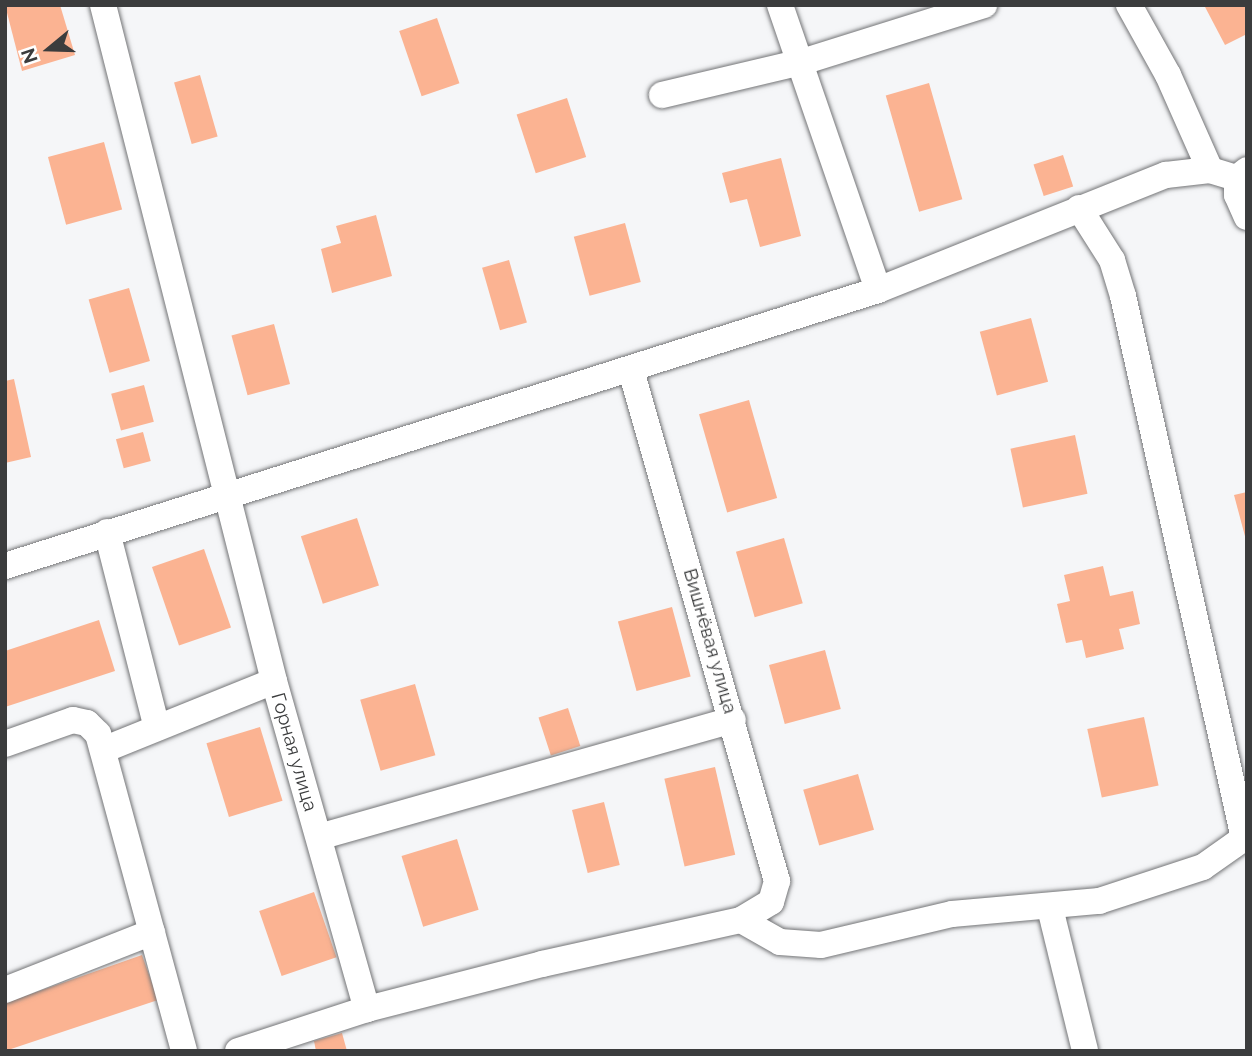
<!DOCTYPE html>
<html>
<head>
<meta charset="utf-8">
<style>
  body { margin:0 }
  #map { position:relative; width:1252px; height:1056px; overflow:hidden; background:#f5f6f8; font-family:Raleway,sans-serif }
  div>[style] { position:absolute }
  [style*='--x'] { left:calc(var(--x)*1px); top:calc(var(--y)*1px); width:calc(var(--w)*1px); rotate:calc(var(--a)*1deg) }
  .building>* { inset:0; background:#fbb392; transform-origin:0 0 }
  .roads { filter:drop-shadow(0 0 2px #747577) drop-shadow(0 0 2px #747577) }
  .minor>* { height:26px; margin:-13px; padding:0 13px; transform-origin:13px; border-radius:13px; background:#fff }
  span { translate:-50% -50%; white-space:nowrap; text-align:center; line-height:1.15; -webkit-text-stroke:5px #fff; paint-order:stroke }
  .street-label { font-size:19px; color:#3b3c3d }
  .frame { position:absolute; inset:0; border:7px solid #3b3c3d; pointer-events:none }
  .north { position:absolute; left:14px; top:14px; width:70px; height:70px; -webkit-text-stroke:5px #fff; paint-order:stroke; rotate:251deg; font-size:19px; font-weight:700; line-height:28px; text-align:center; color:#3b3c3d }
  .north::after { content:''; display:block; margin:auto; width:24px; height:32px; background:#3b3c3d; clip-path:polygon(50% 0,100% 100%,50% 72%,0 100%) }
</style>
</head>
<body>
<div id="map">
  <div class="building">
    <i style="clip-path:polygon(5px 5px,60px 5px,75px 55px,22px 71px)"></i>
    <i style="clip-path:polygon(1204px 5px,1247px 5px,1247px 34px,1225px 45px)"></i>
    <i style="left:437px;top:18px;width:69px;height:40px;rotate:71deg"></i>
    <i style="left:200px;top:75px;width:64px;height:27px;rotate:74deg"></i>
    <i style="left:929px;top:83px;width:121px;height:45px;rotate:74deg"></i>
    <i style="left:567px;top:98px;width:62px;height:53px;rotate:72deg"></i>
    <i style="left:104px;top:142px;width:70px;height:58px;rotate:75deg"></i>
    <i style="left:1063px;top:155px;width:33px;height:31px;rotate:72deg"></i>
    <i style="clip-path:polygon(781px 158px,801px 236px,760px 247px,747px 199px,730px 203px,722px 173px)"></i>
    <i style="clip-path:polygon(376px 215px,392px 276px,332px 293px,321px 249px,341px 243px,336px 226px)"></i>
    <i style="left:625px;top:223px;width:61px;height:53px;rotate:75deg"></i>
    <i style="left:509px;top:260px;width:65px;height:28px;rotate:74deg"></i>
    <i style="left:129px;top:288px;width:76px;height:42px;rotate:74deg"></i>
    <i style="left:1031px;top:318px;width:66px;height:53px;rotate:75deg"></i>
    <i style="left:274px;top:324px;width:62px;height:44px;rotate:75deg"></i>
    <i style="clip-path:polygon(14px 379px,31px 457px,5px 463px,5px 381px)"></i>
    <i style="left:144px;top:385px;width:38px;height:34px;rotate:75deg"></i>
    <i style="left:749px;top:400px;width:102px;height:52px;rotate:74deg"></i>
    <i style="left:143px;top:432px;width:30px;height:28px;rotate:75deg"></i>
    <i style="left:1075px;top:435px;width:60px;height:66px;rotate:78deg"></i>
    <i style="clip-path:polygon(1247px 492px,1247px 540px,1246px 540px,1234px 495px)"></i>
    <i style="left:357px;top:518px;width:71px;height:59px;rotate:72deg"></i>
    <i style="left:784px;top:538px;width:68px;height:50px;rotate:74deg"></i>
    <i style="left:204px;top:549px;width:83px;height:55px;rotate:71deg"></i>
    <i style="clip-path:polygon(1103px 566px,1110px 596px,1133px 591px,1140px 624px,1119px 629px,1124px 649px,1086px 658px,1082px 640px,1066px 643px,1057px 604px,1070px 601px,1064px 575px)"></i>
    <i style="left:672px;top:607px;width:72px;height:56px;rotate:75deg"></i>
    <i style="clip-path:polygon(99px 620px,115px 671px,5px 707px,5px 651px)"></i>
    <i style="left:825px;top:650px;width:61px;height:58px;rotate:75deg"></i>
    <i style="left:415px;top:684px;width:74px;height:57px;rotate:74deg"></i>
    <i style="left:568px;top:708px;width:40px;height:31px;rotate:72deg"></i>
    <i style="left:1144px;top:717px;width:70px;height:58px;rotate:78deg"></i>
    <i style="left:260px;top:727px;width:77px;height:56px;rotate:73deg"></i>
    <i style="left:715px;top:767px;width:90px;height:52px;rotate:77deg"></i>
    <i style="left:858px;top:774px;width:58px;height:57px;rotate:74deg"></i>
    <i style="left:604px;top:802px;width:65px;height:33px;rotate:76deg"></i>
    <i style="left:457px;top:839px;width:74px;height:58px;rotate:73deg"></i>
    <i style="left:314px;top:892px;width:69px;height:58px;rotate:71deg"></i>
    <i style="clip-path:polygon(142px 955px,158px 1000px,5px 1051px,5px 1003px)"></i>
    <i style="clip-path:polygon(342px 1033px,347px 1051px,316px 1051px,314px 1041px)"></i>
  </div>
  <div class="roads">
    <div class="minor">
      <i style="--x:103;--y:5;--w:697;--a:75.8"></i>
      <i style="--x:274;--y:681;--w:341;--a:74.2"></i>
      <i style="--x:780;--y:5;--w:301;--a:71"></i>
      <i style="--x:1129;--y:5;--w:80;--a:60.9"></i>
      <i style="--x:1168;--y:75;--w:104;--a:66.1"></i>
      <i style="--x:662;--y:95;--w:144;--a:-13.3"></i>
      <i style="--x:802;--y:62;--w:191;--a:-17.4"></i>
      <i style="--x:1247;--y:170;--w:13;--a:141"></i>
      <i style="--x:1237;--y:178;--w:17;--a:90"></i>
      <i style="--x:1237;--y:195;--w:24;--a:66"></i>
      <i style="--x:1079;--y:208;--w:62;--a:57.6"></i>
      <i style="--x:1112;--y:260;--w:38;--a:73"></i>
      <i style="--x:1123;--y:296;--w:555;--a:77.42"></i>
      <i style="--x:107;--y:532;--w:202;--a:75.7"></i>
      <i style="--x:5;--y:566;--w:916;--a:-17.54"></i>
      <i style="--x:878;--y:290;--w:310;--a:-21.8"></i>
      <i style="--x:1166;--y:175;--w:44;--a:-6.5"></i>
      <i style="--x:1210;--y:170;--w:39;--a:17"></i>
      <i style="--x:5;--y:744;--w:72;--a:-19.4"></i>
      <i style="--x:73;--y:720;--w:14;--a:12"></i>
      <i style="--x:87;--y:723;--w:16;--a:45"></i>
      <i style="--x:98;--y:734;--w:328;--a:74.8"></i>
      <i style="--x:103;--y:750;--w:184;--a:-22"></i>
      <i style="--x:319;--y:837;--w:430;--a:-15.8"></i>
      <i style="--x:1050;--y:908;--w:147;--a:76.2"></i>
      <i style="--x:741;--y:920;--w:45;--a:29.4"></i>
      <i style="--x:780;--y:942;--w:41;--a:4.2"></i>
      <i style="--x:821;--y:945;--w:135;--a:-13.3"></i>
      <i style="--x:952;--y:914;--w:148;--a:-5.1"></i>
      <i style="--x:1099;--y:901;--w:109;--a:-18.1"></i>
      <i style="--x:1203;--y:867;--w:54;--a:-35.2"></i>
      <i style="--x:5;--y:990;--w:158;--a:-21.5"></i>
      <i style="--x:238;--y:1051;--w:136;--a:-18"></i>
      <i style="--x:367;--y:1009;--w:181;--a:-14.4"></i>
      <i style="--x:542;--y:964;--w:204;--a:-12.5"></i>
      <i style="--x:741;--y:920;--w:35;--a:-31"></i>
      <i style="--x:771;--y:902;--w:22;--a:-74"></i>
      <i style="--x:777;--y:881;--w:531;--a:-105.95"></i>
    </div>
  </div>
  <div class="street-label">
    <span style="left:710px;top:641px;rotate:74deg">Вишнёвая улица</span>
    <span style="left:294px;top:752px;rotate:74deg">Горная улица</span>
  </div>
  <div class="frame"></div>
  <div class="north">N</div>
</div>
</body>
</html>
